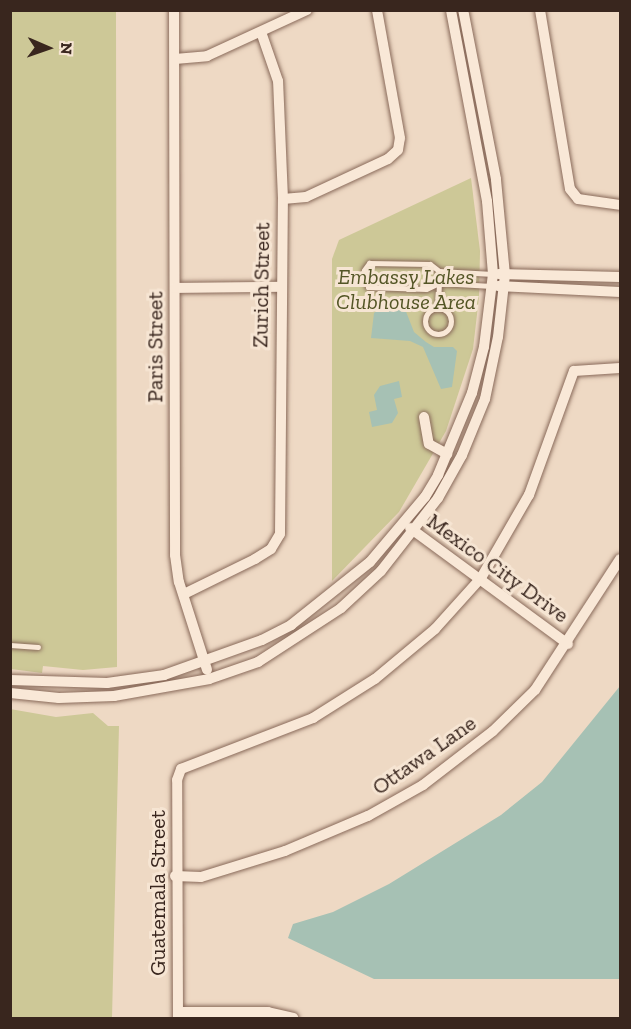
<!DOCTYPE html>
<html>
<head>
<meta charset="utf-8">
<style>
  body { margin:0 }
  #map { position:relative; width:631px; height:1029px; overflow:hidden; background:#eed9c4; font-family:"Zilla Slab",serif }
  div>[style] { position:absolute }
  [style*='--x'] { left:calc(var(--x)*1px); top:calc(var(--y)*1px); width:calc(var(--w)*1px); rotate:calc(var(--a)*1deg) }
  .green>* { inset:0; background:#cdc897 }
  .water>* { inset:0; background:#a6c1b4 }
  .roads { filter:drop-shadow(0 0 2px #896a5a) drop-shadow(0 0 2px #896a5a) }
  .service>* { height:5px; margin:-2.5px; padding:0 2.5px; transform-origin:2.5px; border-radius:2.5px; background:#f9e8d7 }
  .service>.ring { margin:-2.5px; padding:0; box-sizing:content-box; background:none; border:5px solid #f9e8d7; border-radius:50% }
  .minor>* { height:10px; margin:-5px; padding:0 5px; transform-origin:5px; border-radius:5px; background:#f9e8d7 }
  span { translate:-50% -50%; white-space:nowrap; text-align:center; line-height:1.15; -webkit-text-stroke:6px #f6e5d3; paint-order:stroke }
  .park-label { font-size:22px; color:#535525; font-style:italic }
  .street-label { font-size:22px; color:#39261e }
  .frame { position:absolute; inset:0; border:12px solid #39261e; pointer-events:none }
  .north { position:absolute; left:18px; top:18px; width:60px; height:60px; -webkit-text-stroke:4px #f6e5d3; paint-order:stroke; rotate:92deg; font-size:16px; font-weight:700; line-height:24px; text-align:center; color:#39261e }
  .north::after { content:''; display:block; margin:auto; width:21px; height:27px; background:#39261e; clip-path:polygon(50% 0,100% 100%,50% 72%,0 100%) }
</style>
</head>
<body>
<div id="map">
  <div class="green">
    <i style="clip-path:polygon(10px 11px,116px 11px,117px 667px,83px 670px,43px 666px,42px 673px,11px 669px)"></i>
    <i style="clip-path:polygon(471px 178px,480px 251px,479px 297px,473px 349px,446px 431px,399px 512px,332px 581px,332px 259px,339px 240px)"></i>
    <i style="clip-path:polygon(10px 709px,56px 717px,93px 713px,108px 726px,119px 726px,112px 1018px,11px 1018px)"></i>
  </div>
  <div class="water">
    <i style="clip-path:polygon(381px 308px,405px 309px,414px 332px,426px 342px,434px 347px,453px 347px,457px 351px,452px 387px,441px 389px,423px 347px,410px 341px,371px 338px,374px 313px)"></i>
    <i style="clip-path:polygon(399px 381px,402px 397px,394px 399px,398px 413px,392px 423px,372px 427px,369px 412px,377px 410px,374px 395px,380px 386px)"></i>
    <i style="clip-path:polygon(620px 686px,620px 979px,374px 979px,288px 938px,293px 924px,333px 912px,389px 884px,501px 815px,542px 782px)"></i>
  </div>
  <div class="roads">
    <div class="service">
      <i style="--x:492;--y:286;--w:53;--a:-176.8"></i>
      <i style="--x:439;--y:283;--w:14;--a:155"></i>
      <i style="--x:426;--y:289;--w:58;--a:-178"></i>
      <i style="--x:368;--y:287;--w:17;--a:-103"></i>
      <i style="--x:364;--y:270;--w:9;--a:-54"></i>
      <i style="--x:369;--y:263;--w:61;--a:0.9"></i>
      <i style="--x:430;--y:264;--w:11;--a:38"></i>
      <i style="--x:439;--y:271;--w:54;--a:3.2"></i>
      <i class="ring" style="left:425px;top:308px;width:21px;height:21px"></i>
      <i style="--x:438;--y:309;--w:38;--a:-88"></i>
      <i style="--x:10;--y:645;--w:28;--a:4"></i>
    </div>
    <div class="minor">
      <i style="--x:174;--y:10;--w:545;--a:89.89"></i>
      <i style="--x:175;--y:555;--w:27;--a:82"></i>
      <i style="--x:179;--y:582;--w:92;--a:72.3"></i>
      <i style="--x:540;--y:10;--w:181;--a:80.5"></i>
      <i style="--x:570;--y:189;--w:13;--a:51"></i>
      <i style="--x:578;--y:199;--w:42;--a:8.1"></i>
      <i style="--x:175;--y:59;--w:32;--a:-5"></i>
      <i style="--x:207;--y:56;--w:110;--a:-24.7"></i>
      <i style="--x:283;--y:199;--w:23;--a:-5"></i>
      <i style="--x:306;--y:197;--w:90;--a:-24.9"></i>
      <i style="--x:388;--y:159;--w:13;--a:-42"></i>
      <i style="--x:398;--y:150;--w:12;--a:-81"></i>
      <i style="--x:400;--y:138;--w:130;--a:-100.2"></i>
      <i style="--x:499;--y:274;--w:121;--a:1.4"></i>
      <i style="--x:498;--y:286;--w:122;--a:2.8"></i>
      <i style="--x:175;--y:288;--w:104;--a:-0.6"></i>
      <i style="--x:424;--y:417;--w:27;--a:80"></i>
      <i style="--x:429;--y:444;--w:21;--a:29"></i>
      <i style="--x:410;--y:528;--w:196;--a:36.3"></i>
      <i style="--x:184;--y:594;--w:79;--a:-26.2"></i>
      <i style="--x:255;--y:559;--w:19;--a:-32"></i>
      <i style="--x:271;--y:549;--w:17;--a:-59"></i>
      <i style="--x:280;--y:534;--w:335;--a:-89.5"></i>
      <i style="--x:283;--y:199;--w:118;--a:-92.4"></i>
      <i style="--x:278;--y:81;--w:52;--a:-109.1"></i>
      <i style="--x:10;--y:680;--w:97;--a:1.8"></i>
      <i style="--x:107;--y:683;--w:58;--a:-8"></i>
      <i style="--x:164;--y:675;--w:104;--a:-19.7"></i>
      <i style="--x:262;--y:640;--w:33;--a:-27"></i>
      <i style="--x:291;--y:625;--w:101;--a:-38.6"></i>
      <i style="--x:370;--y:562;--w:85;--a:-49.8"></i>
      <i style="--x:425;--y:497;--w:26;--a:-59"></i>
      <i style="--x:438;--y:475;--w:89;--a:-67.5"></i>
      <i style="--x:472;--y:393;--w:48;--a:-75.4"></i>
      <i style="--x:484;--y:347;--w:74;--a:-83"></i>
      <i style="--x:493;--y:274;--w:73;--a:-94.7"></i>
      <i style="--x:487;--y:201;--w:194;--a:-100.7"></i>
      <i style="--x:10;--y:693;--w:49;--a:5.8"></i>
      <i style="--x:59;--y:698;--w:55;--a:-2.1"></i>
      <i style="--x:114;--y:696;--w:97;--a:-10.1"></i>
      <i style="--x:209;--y:679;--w:52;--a:-19.1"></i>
      <i style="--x:258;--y:662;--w:99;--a:-33"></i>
      <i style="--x:341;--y:608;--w:54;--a:-42.8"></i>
      <i style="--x:381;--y:571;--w:93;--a:-52"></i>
      <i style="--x:438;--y:498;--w:49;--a:-60.8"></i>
      <i style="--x:462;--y:455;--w:61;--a:-67.7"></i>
      <i style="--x:485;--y:399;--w:63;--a:-78.2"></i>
      <i style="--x:498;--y:337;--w:62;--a:-83.6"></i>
      <i style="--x:505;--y:275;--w:96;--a:-95.4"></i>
      <i style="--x:496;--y:179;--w:172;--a:-101"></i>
      <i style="--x:175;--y:876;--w:26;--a:2"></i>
      <i style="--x:201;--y:877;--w:88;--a:-17.2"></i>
      <i style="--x:285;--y:851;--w:90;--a:-22.9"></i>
      <i style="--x:368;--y:816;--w:63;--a:-29.4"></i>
      <i style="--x:423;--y:785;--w:88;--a:-37.6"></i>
      <i style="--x:493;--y:731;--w:59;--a:-44.3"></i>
      <i style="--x:535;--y:690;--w:156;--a:-57"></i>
      <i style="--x:178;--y:1012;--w:90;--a:0"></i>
      <i style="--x:268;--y:1012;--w:26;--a:13"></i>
      <i style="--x:178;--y:1018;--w:238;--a:-90.2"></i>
      <i style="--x:177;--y:780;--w:12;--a:-70"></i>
      <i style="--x:181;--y:769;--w:142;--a:-21.1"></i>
      <i style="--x:313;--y:718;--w:73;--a:-32.2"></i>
      <i style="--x:375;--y:679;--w:78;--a:-39.8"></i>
      <i style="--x:435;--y:629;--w:69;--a:-48"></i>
      <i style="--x:481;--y:578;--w:96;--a:-60"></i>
      <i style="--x:529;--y:495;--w:132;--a:-70.1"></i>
      <i style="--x:574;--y:371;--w:46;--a:-3.7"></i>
    </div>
  </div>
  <div class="park-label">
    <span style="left:406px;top:289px">Embassy Lakes<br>Clubhouse Area</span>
  </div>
  <div class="street-label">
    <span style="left:261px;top:285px;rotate:-89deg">Zurich Street</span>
    <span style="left:155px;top:347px;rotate:-90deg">Paris Street</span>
    <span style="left:498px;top:568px;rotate:36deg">Mexico City Drive</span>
    <span style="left:424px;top:755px;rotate:-35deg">Ottawa Lane</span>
    <span style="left:158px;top:893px;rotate:-90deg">Guatemala Street</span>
  </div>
  <div class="frame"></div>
  <div class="north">N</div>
</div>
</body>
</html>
